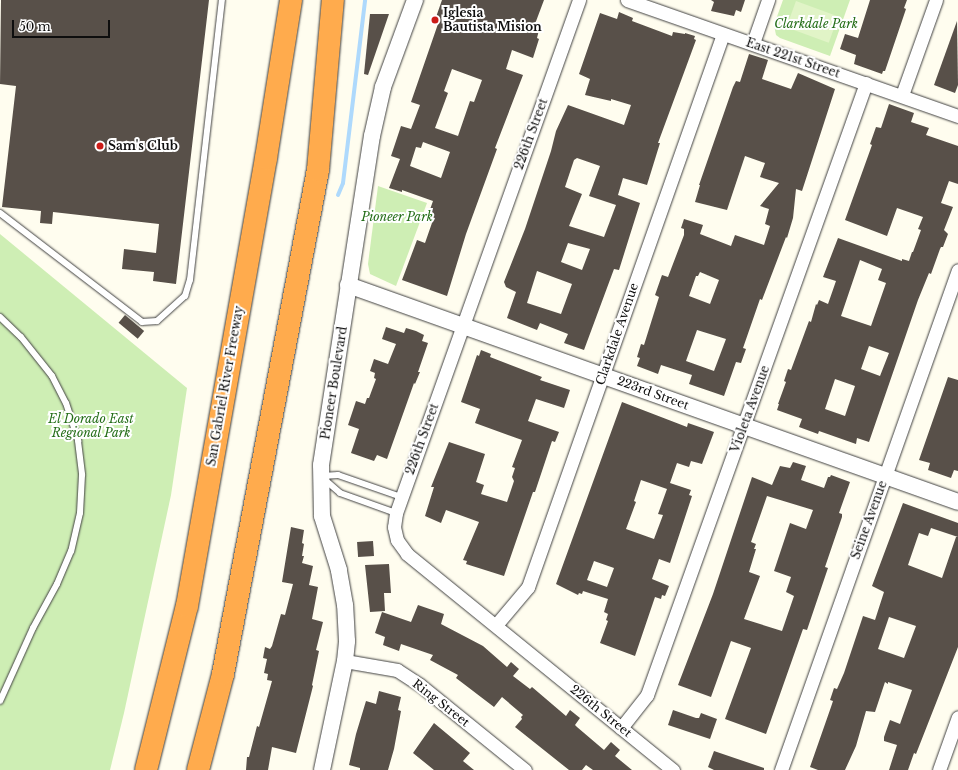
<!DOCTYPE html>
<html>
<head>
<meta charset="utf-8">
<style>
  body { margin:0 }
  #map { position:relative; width:958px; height:770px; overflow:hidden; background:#fffdef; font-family:"Libre Baskerville",serif }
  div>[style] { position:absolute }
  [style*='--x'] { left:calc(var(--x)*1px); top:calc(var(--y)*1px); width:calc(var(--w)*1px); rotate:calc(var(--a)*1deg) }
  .green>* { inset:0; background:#ceeeb4 }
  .pitch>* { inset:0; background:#e1f4c7; transform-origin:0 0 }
  .stream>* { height:4px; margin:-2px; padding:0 2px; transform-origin:2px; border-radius:2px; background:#aed9fc }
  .building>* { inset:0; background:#585049; transform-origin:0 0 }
  .roads { filter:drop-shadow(0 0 1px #414141) drop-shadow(0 0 1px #414141) }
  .service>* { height:6px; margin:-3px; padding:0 3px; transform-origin:3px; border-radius:3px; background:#fff }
  .minor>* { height:13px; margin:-6.5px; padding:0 6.5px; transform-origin:6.5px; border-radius:6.5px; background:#fff }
  .tertiary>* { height:16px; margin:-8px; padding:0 8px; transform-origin:8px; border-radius:8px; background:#fff }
  .motorway>* { height:22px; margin:-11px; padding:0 11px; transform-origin:11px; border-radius:11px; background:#ffab4d }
  .dots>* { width:11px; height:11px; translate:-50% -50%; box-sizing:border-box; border:2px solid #fff; border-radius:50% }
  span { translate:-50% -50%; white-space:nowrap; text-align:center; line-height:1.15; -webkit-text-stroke:4px #fff; paint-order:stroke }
  .poi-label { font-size:12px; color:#0e0e0e; font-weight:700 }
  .left { translate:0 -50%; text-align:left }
  .park-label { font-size:12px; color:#236d17; font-style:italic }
  .street-label { font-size:12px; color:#0e0e0e }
  .scale { position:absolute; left:12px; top:20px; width:98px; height:18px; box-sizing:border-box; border:2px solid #0e0e0e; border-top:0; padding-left:5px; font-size:12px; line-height:14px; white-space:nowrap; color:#0e0e0e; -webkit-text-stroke:3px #fff; paint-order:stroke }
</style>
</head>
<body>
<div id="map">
  <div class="green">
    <i style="clip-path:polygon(783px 0,850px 0,830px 56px,780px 38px,776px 35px,774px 25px)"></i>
    <i style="clip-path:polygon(378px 186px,427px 203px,396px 286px,370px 274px,368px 264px)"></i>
    <i style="clip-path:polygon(0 234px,187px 388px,171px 495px,124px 713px,110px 770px,0 770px)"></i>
  </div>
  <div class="pitch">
    <i style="left:796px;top:1px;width:45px;height:28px;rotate:20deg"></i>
  </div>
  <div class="stream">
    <i style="--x:338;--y:195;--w:13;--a:-67"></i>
    <i style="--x:343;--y:183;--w:184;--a:-83.1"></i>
  </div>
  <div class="building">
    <i style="clip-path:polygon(1px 0,209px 0,176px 284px,153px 281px,154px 272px,122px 269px,124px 249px,156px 253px,159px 224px,53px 212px,52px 224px,40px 223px,41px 211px,2px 207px,16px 86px,0 84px)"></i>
    <i style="clip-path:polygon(evenodd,442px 0,544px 0,535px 24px,540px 26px,537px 38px,539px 39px,533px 58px,512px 50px,506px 69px,523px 75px,495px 148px,497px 149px,466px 234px,447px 296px,402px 280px,417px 240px,425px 243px,433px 220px,427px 218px,433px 201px,402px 190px,402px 192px,389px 188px,400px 159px,391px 156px,401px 126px,411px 129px,420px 105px,411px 102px,439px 21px,435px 20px,442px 0,452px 69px,482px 80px,474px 102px,470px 101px,458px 136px,435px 128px,448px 93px,444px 91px,452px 69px,442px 0,423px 142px,450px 152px,441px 178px,410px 166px,416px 147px,421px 148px,423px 142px)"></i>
    <i style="clip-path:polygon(711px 0,745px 0,741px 12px,736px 10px,734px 16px,711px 11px,714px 2px)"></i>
    <i style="clip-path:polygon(870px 0,907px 0,904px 8px,906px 9px,885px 71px,883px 71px,882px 74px,854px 64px,856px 55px,840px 49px,845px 34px,858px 38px)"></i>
    <i style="clip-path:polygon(evenodd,619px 12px,633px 18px,632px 21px,672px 36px,673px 32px,685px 34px,685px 33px,695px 36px,694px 39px,696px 40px,658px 143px,660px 143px,647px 185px,623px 178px,618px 195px,640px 203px,619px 270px,614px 269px,584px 350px,564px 343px,568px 334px,540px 323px,537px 330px,507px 318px,516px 292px,506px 287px,504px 282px,525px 229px,551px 151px,556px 131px,568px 105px,624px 125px,631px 105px,611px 99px,611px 101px,585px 95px,590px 79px,579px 74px,600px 13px,617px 19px,619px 12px,577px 158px,600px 166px,589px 196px,616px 205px,604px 237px,569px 226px,582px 194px,565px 187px,574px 160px,577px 158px,619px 12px,568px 243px,590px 249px,582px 270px,561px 262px,568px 243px,619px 12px,537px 271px,572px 284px,561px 314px,527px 303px,537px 271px)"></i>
    <i style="clip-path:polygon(370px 14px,389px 14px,368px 75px,364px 74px)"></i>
    <i style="clip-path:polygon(957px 21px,958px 85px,955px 93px,934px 85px)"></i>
    <i style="clip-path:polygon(evenodd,749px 54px,768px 60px,762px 79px,791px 89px,798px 73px,835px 89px,802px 191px,796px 189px,793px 218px,787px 238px,786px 237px,762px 300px,760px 299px,743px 348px,746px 349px,741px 363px,736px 362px,724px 396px,689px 384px,692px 375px,661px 365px,658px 374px,637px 366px,640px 358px,637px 357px,641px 344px,644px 345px,659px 297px,655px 295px,662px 275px,668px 277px,684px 235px,684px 229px,681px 228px,684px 219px,703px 225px,700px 234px,731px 246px,735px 235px,764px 245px,770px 226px,765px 224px,769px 209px,760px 206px,779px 183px,760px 177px,765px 163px,745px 156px,727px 210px,695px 202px,700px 185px,699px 185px,733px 87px,736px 81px,740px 82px,749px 54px,700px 272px,719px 280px,710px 304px,689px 296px,696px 276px,698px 276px,700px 272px,749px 54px,697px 330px,726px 339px,714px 371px,686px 361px,697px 330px)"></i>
    <i style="clip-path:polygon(evenodd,889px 104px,914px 113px,911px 122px,929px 128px,926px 135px,958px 146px,958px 184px,949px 181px,941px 203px,953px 207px,944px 230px,948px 234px,943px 247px,941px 247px,940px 249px,931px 274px,929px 273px,918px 300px,869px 442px,857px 438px,856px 444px,819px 431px,818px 434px,799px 427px,802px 419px,777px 410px,779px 404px,778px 404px,786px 382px,784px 381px,788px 369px,791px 370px,809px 321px,811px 322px,816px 304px,817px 305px,819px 300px,828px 304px,836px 281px,823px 277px,838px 238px,902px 261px,902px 259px,909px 261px,912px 252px,913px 252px,921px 230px,918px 229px,923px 217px,897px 208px,887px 236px,845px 220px,872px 145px,870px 144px,876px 127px,881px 128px,889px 104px,860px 260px,882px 269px,878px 280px,886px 283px,871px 326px,841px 316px,860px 260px,889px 104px,869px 346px,889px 353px,880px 376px,861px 369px,869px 346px,889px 104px,835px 379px,855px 386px,845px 416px,825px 409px,835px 379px)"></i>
    <i style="left:125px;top:315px;width:25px;height:10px;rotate:40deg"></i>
    <i style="clip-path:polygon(386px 327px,404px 333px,406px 328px,416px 331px,424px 335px,422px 341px,428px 343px,418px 372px,420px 372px,415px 384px,414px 383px,387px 459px,377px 455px,374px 461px,351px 453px,359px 429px,348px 425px,356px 401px,365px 404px,367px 398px,369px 398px,376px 379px,374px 378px,375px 373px,370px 371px,374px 359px,388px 364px,396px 344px,382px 339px)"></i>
    <i style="clip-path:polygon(481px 350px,491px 354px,490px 357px,542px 377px,540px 380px,570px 390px,564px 408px,536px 399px,528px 421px,559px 432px,555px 442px,552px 441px,535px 492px,533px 492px,504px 576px,466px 564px,467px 561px,463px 560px,479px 522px,446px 510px,441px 523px,425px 516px,434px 487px,431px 487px,449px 442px,485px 454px,476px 482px,484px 485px,481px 494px,507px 502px,514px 481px,512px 477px,515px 468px,512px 467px,522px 440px,475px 423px,480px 409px,461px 402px,477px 355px,479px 356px)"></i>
    <i style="clip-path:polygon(948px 377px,958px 380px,958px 471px,954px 470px,951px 478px,928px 470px,930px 463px,919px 460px)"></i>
    <i style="clip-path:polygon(evenodd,622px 402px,687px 427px,688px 423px,714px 432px,702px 464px,691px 461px,689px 467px,677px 463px,670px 483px,691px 490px,689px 495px,692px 496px,670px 563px,659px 559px,652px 579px,669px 586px,665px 596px,662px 595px,661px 599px,655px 597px,635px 656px,600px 643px,608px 621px,606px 620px,608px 614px,604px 612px,608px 599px,583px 591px,582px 594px,579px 593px,578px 595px,556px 584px,622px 402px,641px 480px,667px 489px,658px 514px,663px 515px,654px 539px,626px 529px,636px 502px,634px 501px,641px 480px,622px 402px,594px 561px,614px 568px,607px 587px,587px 580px,594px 561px)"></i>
    <i style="clip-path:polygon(evenodd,793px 462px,806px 466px,801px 480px,824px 488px,828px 477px,830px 477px,831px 475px,850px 482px,839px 513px,842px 514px,842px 517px,825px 567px,828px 568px,807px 630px,803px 629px,766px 734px,725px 719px,751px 648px,731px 641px,711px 697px,678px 685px,713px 594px,752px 477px,772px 485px,780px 466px,790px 468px,793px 462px,767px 496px,813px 510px,806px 529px,790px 523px,774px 571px,791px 577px,786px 592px,794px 596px,782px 631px,744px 619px,760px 576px,749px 572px,756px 549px,754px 549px,756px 544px,751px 542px,767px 496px)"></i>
    <i style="clip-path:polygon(evenodd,903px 503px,958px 523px,958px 537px,931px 528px,928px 536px,919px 533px,908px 565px,942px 578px,956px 537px,958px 537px,958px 647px,916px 754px,914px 753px,908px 770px,889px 770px,897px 745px,884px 741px,884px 737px,890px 720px,900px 724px,912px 690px,888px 682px,888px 684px,885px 682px,875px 712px,866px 711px,856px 746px,845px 770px,818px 770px,810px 767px,831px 707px,833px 701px,830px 700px,834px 688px,837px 689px,844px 673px,863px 616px,875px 620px,884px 592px,872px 586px,903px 503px,889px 617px,916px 626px,904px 658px,878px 649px,889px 617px)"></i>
    <i style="clip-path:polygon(291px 527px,304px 530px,302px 543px,304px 544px,302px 556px,304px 556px,302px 563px,313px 566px,309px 585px,318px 587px,312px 619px,323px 622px,316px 650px,319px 651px,312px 685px,313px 686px,296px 753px,272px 747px,268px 770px,246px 770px,247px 757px,249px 757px,257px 726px,259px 727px,272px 681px,267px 680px,268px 674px,264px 673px,267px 659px,263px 658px,265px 647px,270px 649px,272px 646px,281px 614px,285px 615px,293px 584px,282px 582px)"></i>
    <i style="left:373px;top:541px;width:15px;height:16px;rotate:86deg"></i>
    <i style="clip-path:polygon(389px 564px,391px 593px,384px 593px,385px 611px,370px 612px,365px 565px)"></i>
    <i style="clip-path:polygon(418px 605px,444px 614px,441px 624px,483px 646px,507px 667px,511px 662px,519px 669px,513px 676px,530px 689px,532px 687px,566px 716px,570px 710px,580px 718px,575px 725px,577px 727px,604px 750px,611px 742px,620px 750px,615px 756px,632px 770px,593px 770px,586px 765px,582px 770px,569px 770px,515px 727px,522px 719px,521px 717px,523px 715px,502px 697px,494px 707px,456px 678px,458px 675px,430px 660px,433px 655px,401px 644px,399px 651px,383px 645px,385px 637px,375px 633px,382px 612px,411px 622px)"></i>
    <i style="clip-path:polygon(379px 691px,401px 697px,398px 710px,401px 711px,394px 749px,388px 770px,360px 770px,360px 768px,349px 765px,356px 734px,366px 701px,376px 704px)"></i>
    <i style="clip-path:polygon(673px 710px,696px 718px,699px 718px,701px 713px,717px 719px,710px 739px,668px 725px)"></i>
    <i style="clip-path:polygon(434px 723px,470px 753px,463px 761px,474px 770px,434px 770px,413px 753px)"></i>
    <i style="clip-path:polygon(714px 751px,764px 768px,764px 770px,714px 770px,708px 767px)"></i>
  </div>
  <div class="roads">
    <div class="service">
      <i style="--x:0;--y:213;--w:179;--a:37.5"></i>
      <i style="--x:142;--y:322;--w:15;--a:-4"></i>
      <i style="--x:157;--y:321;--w:38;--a:-42"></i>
      <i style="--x:185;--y:296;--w:17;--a:-73"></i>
      <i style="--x:190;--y:280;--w:282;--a:-83.5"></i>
      <i style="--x:0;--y:317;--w:29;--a:44"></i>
      <i style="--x:21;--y:337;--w:50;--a:51.5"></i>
      <i style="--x:52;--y:376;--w:30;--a:63"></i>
      <i style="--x:66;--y:403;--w:40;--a:72"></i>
      <i style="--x:78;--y:441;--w:34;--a:83"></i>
      <i style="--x:82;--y:475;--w:38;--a:93"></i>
      <i style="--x:80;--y:513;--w:39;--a:103"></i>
      <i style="--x:71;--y:551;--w:36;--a:113"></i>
      <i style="--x:57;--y:584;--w:50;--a:118.6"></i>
      <i style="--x:33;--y:628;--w:80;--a:114.3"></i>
      <i style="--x:322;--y:476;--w:16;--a:-4"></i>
      <i style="--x:338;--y:475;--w:67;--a:19.2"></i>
      <i style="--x:324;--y:479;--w:21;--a:41"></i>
      <i style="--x:340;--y:493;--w:59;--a:19.7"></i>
    </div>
    <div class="minor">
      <i style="--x:579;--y:0;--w:545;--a:109.63"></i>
      <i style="--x:396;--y:513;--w:14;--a:98"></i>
      <i style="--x:394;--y:527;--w:13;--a:77"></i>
      <i style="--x:397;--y:540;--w:17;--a:54"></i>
      <i style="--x:407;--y:554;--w:343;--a:39.1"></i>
      <i style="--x:627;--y:0;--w:351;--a:19.3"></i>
      <i style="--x:753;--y:43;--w:46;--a:-70.8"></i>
      <i style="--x:902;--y:95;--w:101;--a:-70.3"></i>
      <i style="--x:496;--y:625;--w:50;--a:-49.9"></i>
      <i style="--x:528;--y:587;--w:586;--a:-70.58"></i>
      <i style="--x:345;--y:661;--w:53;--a:9.8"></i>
      <i style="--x:397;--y:670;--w:27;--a:33"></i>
      <i style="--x:420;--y:685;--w:135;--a:39"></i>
      <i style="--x:621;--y:728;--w:42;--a:-51.8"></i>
      <i style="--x:647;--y:695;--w:650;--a:-70.31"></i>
      <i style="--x:781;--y:770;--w:530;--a:-70.51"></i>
      <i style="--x:939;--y:770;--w:56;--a:-70.3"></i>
    </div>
    <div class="tertiary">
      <i style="--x:348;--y:285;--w:647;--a:19.58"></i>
      <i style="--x:322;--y:770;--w:111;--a:-78.1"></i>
      <i style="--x:345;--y:661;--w:20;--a:-84"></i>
      <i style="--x:347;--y:641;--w:36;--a:-93"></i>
      <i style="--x:345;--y:605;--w:36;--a:-100"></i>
      <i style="--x:339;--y:570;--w:57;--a:-107.5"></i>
      <i style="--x:322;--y:516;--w:51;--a:-91.1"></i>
      <i style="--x:321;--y:465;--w:333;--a:-81.2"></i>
      <i style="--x:372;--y:136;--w:50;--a:-77.3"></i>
      <i style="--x:383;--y:87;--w:93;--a:-69.8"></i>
    </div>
    <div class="motorway">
      <i style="--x:146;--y:770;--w:169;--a:-76"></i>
      <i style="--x:187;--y:606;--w:455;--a:-80"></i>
      <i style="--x:266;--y:158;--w:160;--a:-81"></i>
      <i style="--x:198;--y:770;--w:99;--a:-75.4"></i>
      <i style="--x:223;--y:674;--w:513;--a:-79.33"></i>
      <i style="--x:318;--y:170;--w:171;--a:-85"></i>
    </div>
  </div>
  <div class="dots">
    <i style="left:435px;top:20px;background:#cc1c18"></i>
    <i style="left:100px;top:146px;background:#cc1c18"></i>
  </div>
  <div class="poi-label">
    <span class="left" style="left:443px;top:20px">Iglesia<br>Bautista Mision</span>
    <span class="left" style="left:108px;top:146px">Sam's Club</span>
  </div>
  <div class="park-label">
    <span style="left:816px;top:24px">Clarkdale Park</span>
    <span style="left:397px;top:217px">Pioneer Park</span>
    <span style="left:91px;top:426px">El Dorado East<br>Regional Park</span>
  </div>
  <div class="street-label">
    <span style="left:793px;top:58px;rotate:19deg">East 221st Street</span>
    <span style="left:531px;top:134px;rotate:-70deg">226th Street</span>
    <span style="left:617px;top:334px;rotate:-71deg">Clarkdale Avenue</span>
    <span style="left:334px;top:383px;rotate:-81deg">Pioneer Boulevard</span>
    <span style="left:225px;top:386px;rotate:-80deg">San Gabriel River Freeway</span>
    <span style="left:653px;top:393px;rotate:20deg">223rd Street</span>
    <span style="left:750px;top:409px;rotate:-70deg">Violeta Avenue</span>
    <span style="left:422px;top:439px;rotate:-70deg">226th Street</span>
    <span style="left:869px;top:520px;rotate:-70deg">Seine Avenue</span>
    <span style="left:441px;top:703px;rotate:38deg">Ring Street</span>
    <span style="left:601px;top:711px;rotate:39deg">226th Street</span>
  </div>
  <div class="scale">50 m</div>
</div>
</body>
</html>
